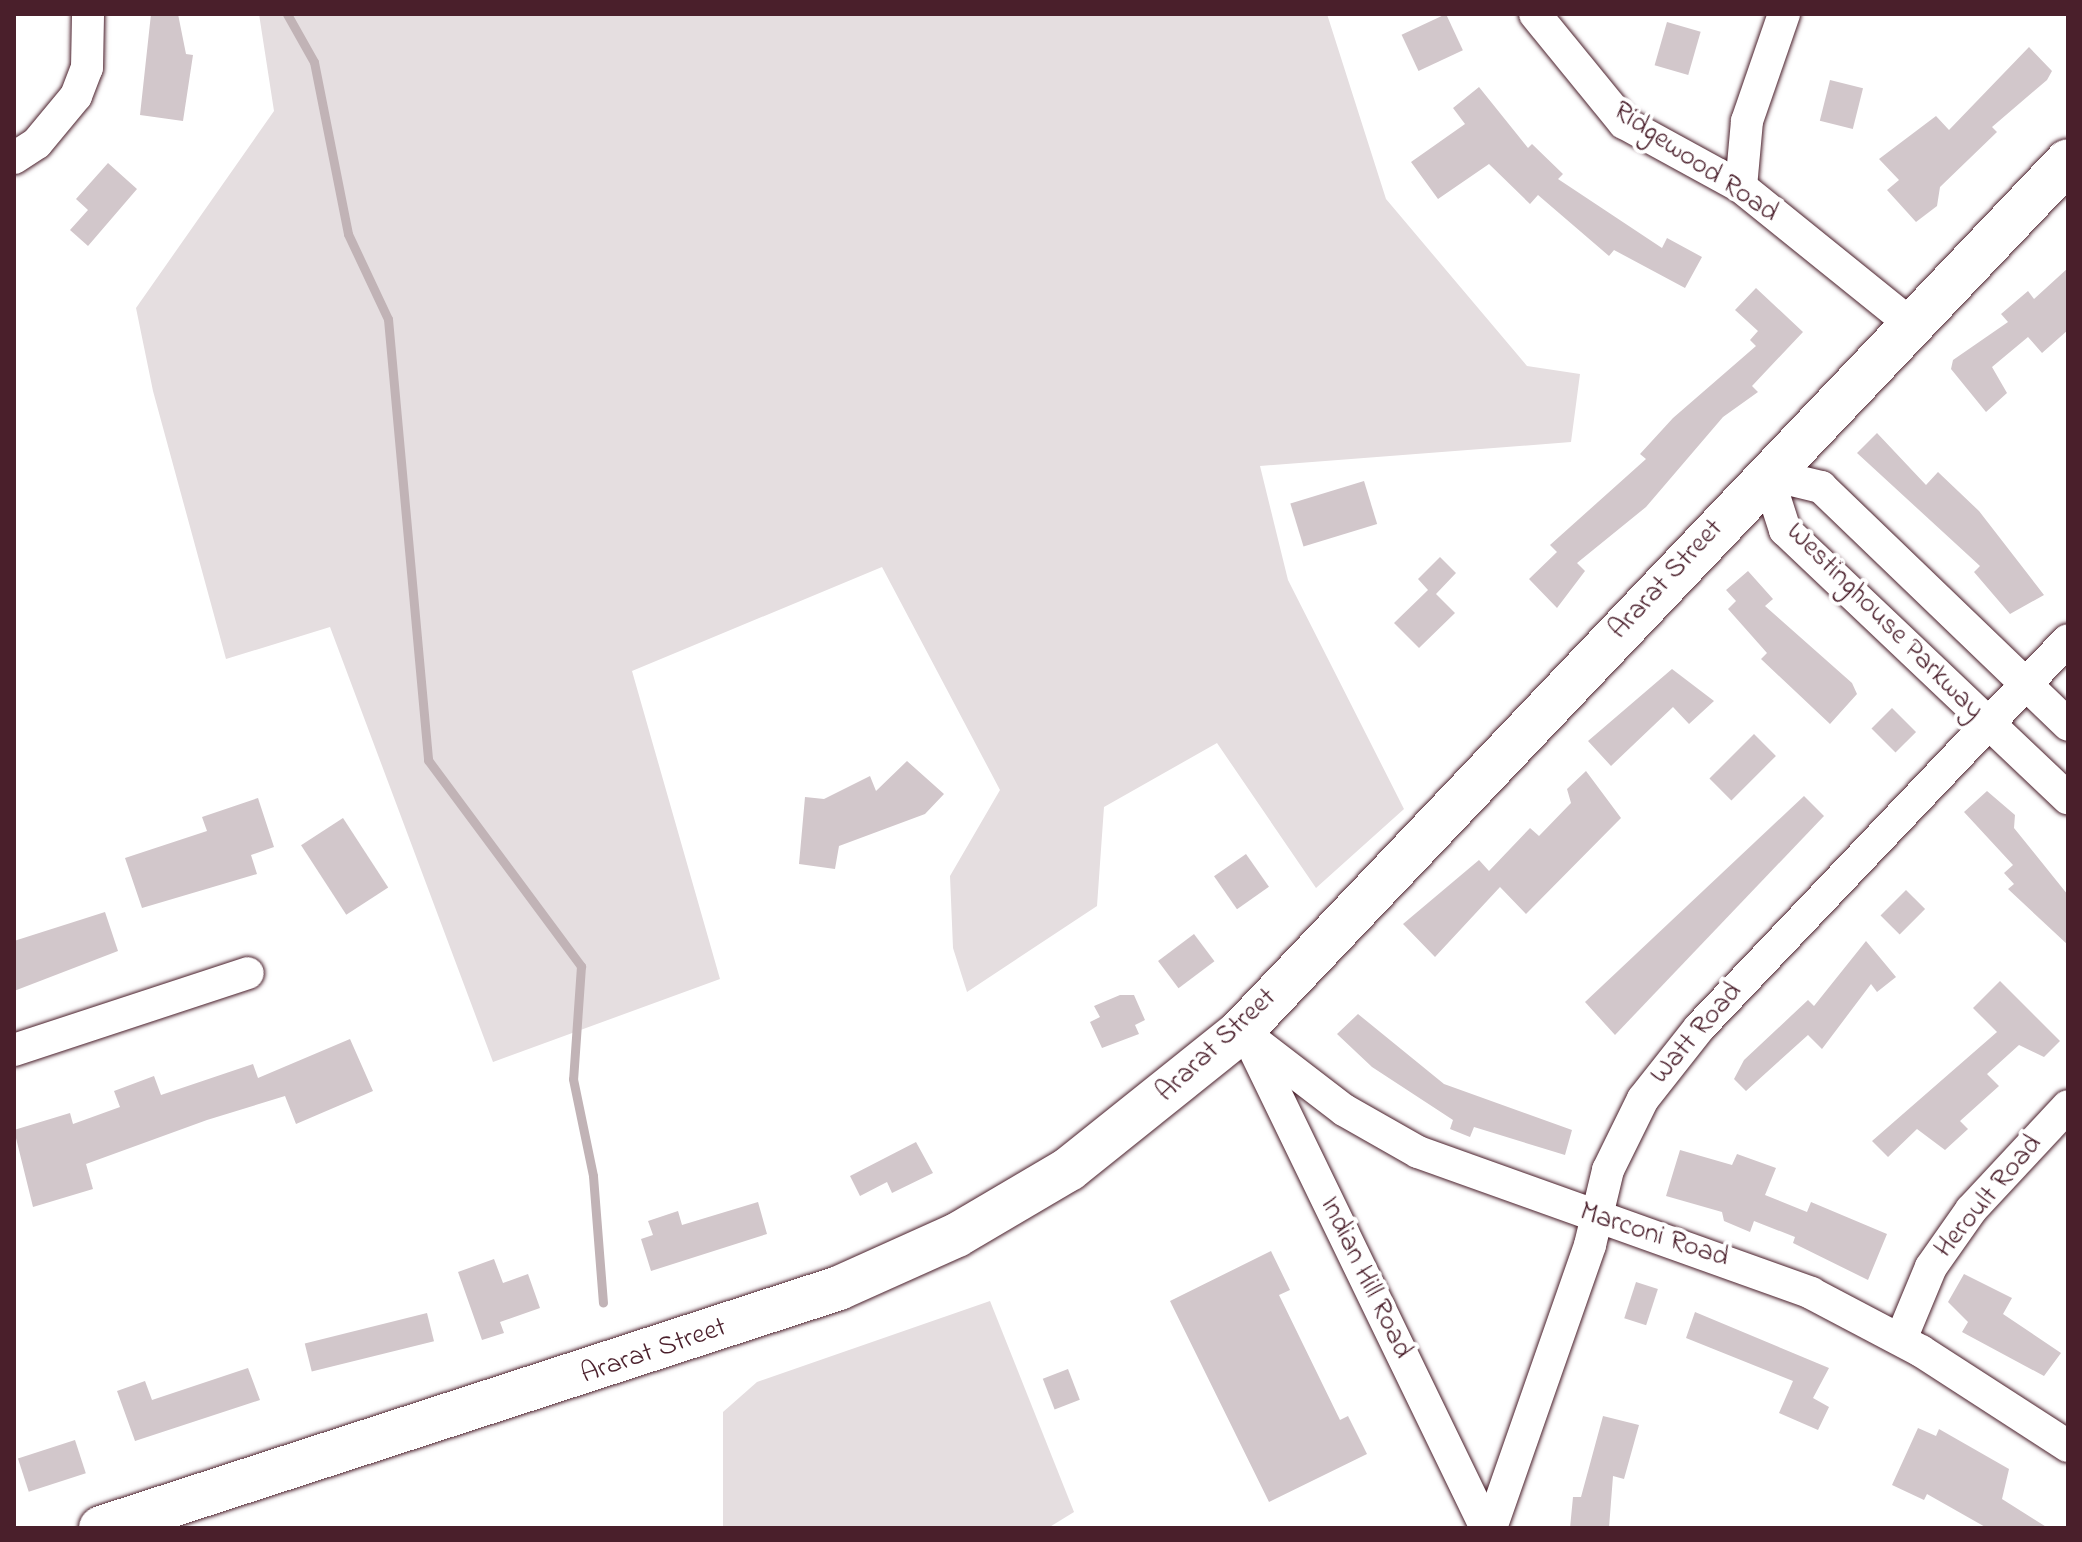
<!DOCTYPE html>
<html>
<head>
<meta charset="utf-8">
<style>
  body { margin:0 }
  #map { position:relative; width:2082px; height:1542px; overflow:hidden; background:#fff; font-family:"Indie Flower",sans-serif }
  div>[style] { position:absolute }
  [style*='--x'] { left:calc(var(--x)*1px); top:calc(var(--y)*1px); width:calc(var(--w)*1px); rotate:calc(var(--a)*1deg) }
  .green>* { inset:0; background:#e5dee0 }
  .stream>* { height:9px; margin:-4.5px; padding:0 4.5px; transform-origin:4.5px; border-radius:4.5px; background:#c1b3b6 }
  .building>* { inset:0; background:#d2c7cb; transform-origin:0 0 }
  .roads { filter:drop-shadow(0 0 2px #4a1f2b) drop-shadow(0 0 2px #4a1f2b) }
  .street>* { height:32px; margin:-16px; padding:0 16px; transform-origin:16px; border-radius:16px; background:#fff }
  .secondary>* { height:44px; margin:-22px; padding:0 22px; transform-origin:22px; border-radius:22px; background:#fff }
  span { translate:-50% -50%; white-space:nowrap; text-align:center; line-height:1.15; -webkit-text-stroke:8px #fff; paint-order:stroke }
  .street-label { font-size:28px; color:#4a1f2b }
  .frame { position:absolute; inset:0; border:16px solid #4a1f2b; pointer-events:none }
</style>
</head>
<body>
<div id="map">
  <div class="green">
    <i style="clip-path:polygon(259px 14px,1327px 14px,1386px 199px,1527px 366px,1580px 374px,1571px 442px,1260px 466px,1288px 580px,1404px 809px,1316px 888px,1217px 743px,1104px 807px,1097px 906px,967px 992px,953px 948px,950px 876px,1000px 790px,882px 567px,632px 671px,720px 979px,493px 1062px,330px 627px,226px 659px,153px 391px,136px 308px,274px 111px)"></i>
    <i style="clip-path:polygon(990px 1301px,1074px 1512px,1048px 1528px,723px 1528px,723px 1412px,757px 1382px)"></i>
  </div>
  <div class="stream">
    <i style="--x:287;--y:14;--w:55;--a:60.6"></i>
    <i style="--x:314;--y:62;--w:175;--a:78.8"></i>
    <i style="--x:348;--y:234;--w:94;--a:64.8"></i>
    <i style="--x:388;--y:319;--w:443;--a:84.8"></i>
    <i style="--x:428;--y:760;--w:257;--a:53.4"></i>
    <i style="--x:581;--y:966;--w:113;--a:94"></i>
    <i style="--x:573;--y:1079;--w:99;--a:78.3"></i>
    <i style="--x:593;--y:1176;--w:127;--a:85.5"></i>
  </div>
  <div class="building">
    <i style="clip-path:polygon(151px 14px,178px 14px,186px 54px,193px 55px,183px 121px,140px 115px)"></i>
    <i style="left:1446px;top:14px;width:40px;height:49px;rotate:65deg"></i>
    <i style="left:1667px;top:22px;width:35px;height:45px;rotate:16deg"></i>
    <i style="clip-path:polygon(2029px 47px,2052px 71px,2047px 80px,1992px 127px,1997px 132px,1940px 187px,1937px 206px,1916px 222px,1887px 190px,1899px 180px,1879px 159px,1936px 116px,1949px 130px)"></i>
    <i style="left:1830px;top:80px;width:34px;height:42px;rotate:14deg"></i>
    <i style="clip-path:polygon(1479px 87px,1528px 148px,1532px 144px,1563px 174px,1558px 179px,1662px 248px,1667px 238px,1702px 257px,1685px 288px,1614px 250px,1609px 256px,1538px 195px,1530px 204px,1489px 164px,1438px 199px,1411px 162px,1465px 124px,1453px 108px)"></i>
    <i style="clip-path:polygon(108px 163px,137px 189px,88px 246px,70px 230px,88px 210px,76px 199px)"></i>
    <i style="clip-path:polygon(2068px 268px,2068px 330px,2042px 353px,2028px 337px,1992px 367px,2007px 393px,1986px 412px,1951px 369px,1953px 360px,2008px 322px,2001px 314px,2028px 291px,2034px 299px)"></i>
    <i style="clip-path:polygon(1756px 288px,1803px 332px,1752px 386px,1758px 392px,1723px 417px,1646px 507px,1577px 563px,1585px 571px,1557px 608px,1529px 579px,1557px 552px,1550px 545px,1646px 459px,1640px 454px,1673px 418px,1756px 346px,1750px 340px,1758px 331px,1735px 310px)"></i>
    <i style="clip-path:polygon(1877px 433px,1926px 485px,1938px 472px,1979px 511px,2044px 595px,2010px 614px,1974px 572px,1980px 566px,1857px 453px)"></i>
    <i style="left:1364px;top:481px;width:45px;height:77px;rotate:73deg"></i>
    <i style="clip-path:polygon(1440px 557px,1456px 573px,1436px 594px,1455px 613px,1419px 648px,1394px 623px,1428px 590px,1418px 579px)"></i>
    <i style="clip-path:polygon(1748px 571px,1773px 599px,1765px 606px,1852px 683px,1857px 694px,1830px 724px,1761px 659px,1767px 653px,1728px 609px,1736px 601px,1726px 590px)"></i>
    <i style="clip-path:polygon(1672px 669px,1714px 701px,1689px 724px,1673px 707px,1611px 766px,1588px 741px)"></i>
    <i style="left:1892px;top:708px;width:34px;height:29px;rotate:45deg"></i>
    <i style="left:1754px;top:734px;width:31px;height:63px;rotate:45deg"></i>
    <i style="clip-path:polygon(907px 761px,944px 794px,925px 814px,839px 846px,835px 869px,799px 864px,805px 797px,824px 799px,870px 776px,876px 791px)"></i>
    <i style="clip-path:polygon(1586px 771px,1621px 818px,1526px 914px,1500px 887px,1435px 957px,1403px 924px,1479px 860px,1489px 871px,1530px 828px,1539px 836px,1571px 803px,1567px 789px)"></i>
    <i style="clip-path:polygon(1987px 791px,2015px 815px,2014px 828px,2068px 895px,2068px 945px,2008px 889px,2014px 884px,2004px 873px,2013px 865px,1964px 812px)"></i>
    <i style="clip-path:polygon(1804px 796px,1824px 816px,1615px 1035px,1585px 1002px)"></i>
    <i style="clip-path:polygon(258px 798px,274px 847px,251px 855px,257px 874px,142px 908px,125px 858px,207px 831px,202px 817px)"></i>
    <i style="left:343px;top:818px;width:83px;height:50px;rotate:57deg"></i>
    <i style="left:1246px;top:854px;width:40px;height:39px;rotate:55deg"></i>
    <i style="left:1906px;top:890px;width:27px;height:36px;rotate:45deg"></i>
    <i style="clip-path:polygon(105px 912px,118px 951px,14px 991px,14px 941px)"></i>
    <i style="left:1194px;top:934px;width:34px;height:45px;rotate:53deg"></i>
    <i style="clip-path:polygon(1866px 941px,1896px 977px,1877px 992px,1871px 984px,1822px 1049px,1808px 1035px,1746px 1091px,1734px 1079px,1744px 1060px,1808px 1000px,1814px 1006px)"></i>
    <i style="clip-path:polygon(2000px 981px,2060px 1041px,2044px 1057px,2019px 1045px,1987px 1074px,1999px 1086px,1960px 1121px,1968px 1129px,1945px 1150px,1917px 1129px,1888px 1157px,1872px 1141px,1997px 1032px,1973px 1008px)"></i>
    <i style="clip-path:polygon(1120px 995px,1134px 995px,1145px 1020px,1135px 1025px,1139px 1034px,1102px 1048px,1090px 1022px,1100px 1017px,1094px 1006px)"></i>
    <i style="clip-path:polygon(1358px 1014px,1444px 1084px,1572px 1130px,1565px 1155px,1474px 1127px,1470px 1137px,1450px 1129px,1453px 1120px,1372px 1067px,1337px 1034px)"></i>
    <i style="clip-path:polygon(350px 1039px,373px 1091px,296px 1124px,285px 1096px,207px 1120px,86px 1164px,93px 1189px,33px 1207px,14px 1130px,70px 1113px,73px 1124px,120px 1107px,114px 1091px,154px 1076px,161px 1095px,253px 1064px,258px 1078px)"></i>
    <i style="clip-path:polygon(916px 1142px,933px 1173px,892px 1193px,887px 1182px,860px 1196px,850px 1176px)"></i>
    <i style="clip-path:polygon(1680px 1150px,1732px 1165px,1737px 1154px,1776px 1168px,1765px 1195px,1807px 1212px,1811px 1202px,1887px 1234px,1868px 1280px,1793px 1243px,1795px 1237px,1754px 1221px,1750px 1232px,1724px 1221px,1722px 1212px,1666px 1196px)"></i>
    <i style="clip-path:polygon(758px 1202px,767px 1234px,651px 1271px,641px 1239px,653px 1235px,648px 1221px,678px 1211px,682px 1225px)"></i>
    <i style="clip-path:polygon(1271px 1251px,1290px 1290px,1279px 1295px,1340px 1420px,1348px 1416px,1367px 1454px,1269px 1502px,1170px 1301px)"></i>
    <i style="clip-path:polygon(494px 1259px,503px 1283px,528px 1274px,540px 1308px,500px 1322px,504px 1333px,482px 1340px,458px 1272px)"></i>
    <i style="clip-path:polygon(1964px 1274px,2012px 1298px,2003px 1314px,2061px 1353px,2044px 1376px,1962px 1332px,1968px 1322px,1948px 1302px)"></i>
    <i style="left:1636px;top:1282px;width:23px;height:38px;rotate:18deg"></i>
    <i style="clip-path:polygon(1695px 1312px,1829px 1368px,1813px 1398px,1829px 1407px,1818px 1430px,1779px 1413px,1793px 1381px,1686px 1338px)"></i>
    <i style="left:427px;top:1313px;width:29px;height:126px;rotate:76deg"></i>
    <i style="clip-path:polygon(248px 1368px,260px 1400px,135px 1441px,117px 1391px,145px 1381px,152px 1400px)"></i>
    <i style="left:1068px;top:1369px;width:33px;height:27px;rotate:69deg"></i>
    <i style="clip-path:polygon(1603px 1416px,1639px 1425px,1624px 1479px,1613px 1476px,1609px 1528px,1570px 1528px,1573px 1497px,1581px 1497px)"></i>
    <i style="clip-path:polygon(1918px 1428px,1936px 1436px,1939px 1429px,2009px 1469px,2002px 1499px,2048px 1528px,1987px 1528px,1927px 1494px,1924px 1500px,1892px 1485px)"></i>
    <i style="left:75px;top:1440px;width:35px;height:60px;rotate:72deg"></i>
  </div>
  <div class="roads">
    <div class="street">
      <i style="--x:1535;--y:14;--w:141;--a:50.8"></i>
      <i style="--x:1624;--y:123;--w:133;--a:28.7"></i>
      <i style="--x:1741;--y:187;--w:218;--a:38.9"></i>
      <i style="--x:14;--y:158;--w:27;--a:-33"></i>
      <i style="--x:37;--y:143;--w:61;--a:-50.3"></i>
      <i style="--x:76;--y:96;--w:30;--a:-69"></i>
      <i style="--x:87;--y:68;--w:54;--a:-88.9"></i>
      <i style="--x:1741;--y:187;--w:66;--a:-84.8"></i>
      <i style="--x:1747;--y:121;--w:113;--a:-70.9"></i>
      <i style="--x:1767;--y:474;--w:59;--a:72.2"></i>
      <i style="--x:1785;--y:530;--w:390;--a:43.5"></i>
      <i style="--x:1767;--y:474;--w:56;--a:13.5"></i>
      <i style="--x:1821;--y:487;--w:343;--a:43.9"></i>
      <i style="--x:1241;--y:1031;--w:130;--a:37.5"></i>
      <i style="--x:1344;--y:1110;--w:85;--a:29.6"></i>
      <i style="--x:1418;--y:1152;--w:418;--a:19.7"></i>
      <i style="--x:1811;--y:1293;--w:124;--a:27.8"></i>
      <i style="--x:1921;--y:1351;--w:175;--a:32.9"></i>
      <i style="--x:14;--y:1050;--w:246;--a:-18.2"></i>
      <i style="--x:1256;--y:1053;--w:528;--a:64.16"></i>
      <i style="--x:1901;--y:1339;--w:78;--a:-67.4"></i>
      <i style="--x:1931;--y:1267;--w:70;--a:-54.9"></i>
      <i style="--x:1971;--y:1210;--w:142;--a:-47"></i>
      <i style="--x:1491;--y:1528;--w:300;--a:-70.7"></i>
      <i style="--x:1590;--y:1245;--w:77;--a:-76.5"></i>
      <i style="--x:1608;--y:1170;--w:79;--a:-63.8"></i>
      <i style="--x:1643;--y:1099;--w:90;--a:-51.7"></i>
      <i style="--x:1699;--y:1028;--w:535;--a:-46.44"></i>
    </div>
    <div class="secondary">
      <i style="--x:101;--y:1528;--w:776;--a:-18.01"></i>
      <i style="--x:839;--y:1288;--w:129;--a:-24.2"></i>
      <i style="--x:957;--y:1235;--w:130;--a:-30.5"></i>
      <i style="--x:1069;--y:1169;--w:221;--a:-38.7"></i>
      <i style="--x:1241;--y:1031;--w:1200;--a:-46.45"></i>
    </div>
  </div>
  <div class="street-label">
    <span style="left:1695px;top:163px;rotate:34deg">Ridgewood Road</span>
    <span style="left:1667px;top:580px;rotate:-47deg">Ararat Street</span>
    <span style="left:1884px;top:622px;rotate:45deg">Westinghouse Parkway</span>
    <span style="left:1697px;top:1034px;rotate:-49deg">Watt Road</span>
    <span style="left:1217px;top:1046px;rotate:-43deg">Ararat Street</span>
    <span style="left:1989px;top:1197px;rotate:-50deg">Heroult Road</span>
    <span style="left:1654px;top:1236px;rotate:18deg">Marconi Road</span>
    <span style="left:1365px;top:1278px;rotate:64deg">Indian Hill Road</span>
    <span style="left:654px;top:1352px;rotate:-19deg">Ararat Street</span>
  </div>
  <div class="frame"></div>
</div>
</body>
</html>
